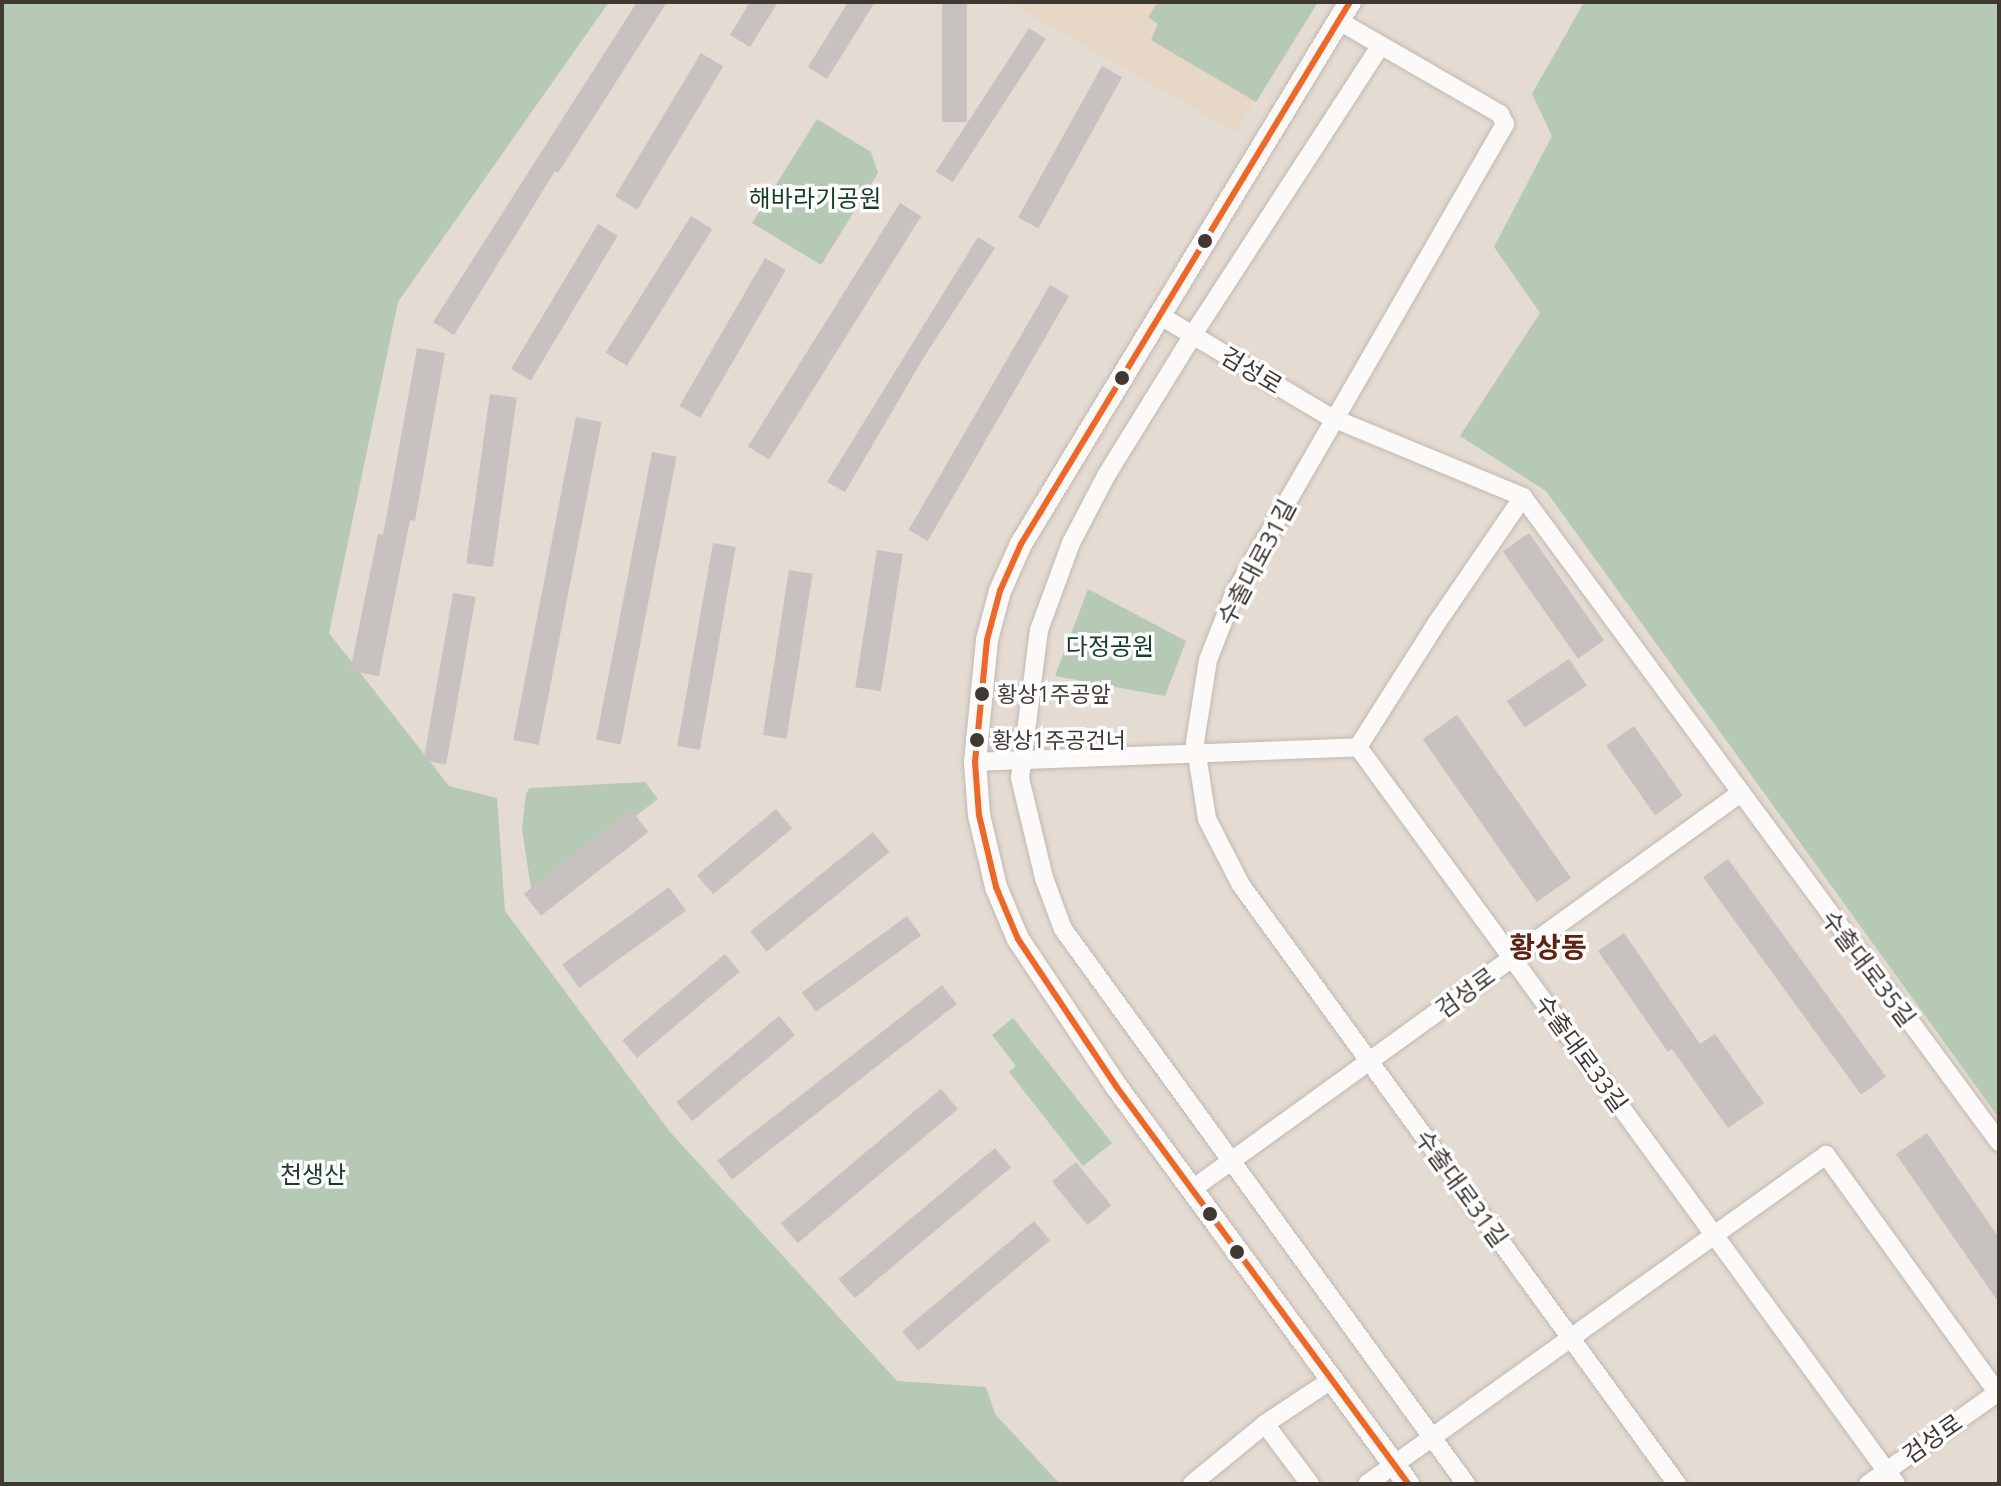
<!DOCTYPE html>
<html>
<head>
<meta charset="utf-8">
<style>
  body { margin:0 }
  #map { position:relative; width:2001px; height:1486px; overflow:hidden; background:#e4dbd2; font-family:"Open Sans","Noto Sans KR",sans-serif }
  div>[style] { position:absolute }
  [style*='--x'] { left:calc(var(--x)*1px); top:calc(var(--y)*1px); width:calc(var(--w)*1px); rotate:calc(var(--a)*1deg) }
  .built>* { inset:0; background:#e7d7c6 }
  .green>* { inset:0; background:#b5c9b4 }
  .building>* { inset:0; background:#c7c1c0; transform-origin:0 0 }
  .roads { filter:drop-shadow(0 0 2px #c0b9b1) drop-shadow(0 0 2px #c0b9b1) }
  .minor>* { height:18px; margin:-9px; padding:0 9px; transform-origin:9px; border-radius:9px; background:#fbfaf8 }
  .tertiary>* { height:22px; margin:-11px; padding:0 11px; transform-origin:11px; border-radius:11px; background:#fbfaf8 }
  .bus-1>* { height:6px; margin:-3px; padding:0 3px; transform-origin:3px; border-radius:3px; background:#f26522 }
  .dots>* { width:22px; height:22px; translate:-50% -50%; box-sizing:border-box; border:4px solid #fff; border-radius:50% }
  span { translate:-50% -50%; white-space:nowrap; text-align:center; line-height:1.15; -webkit-text-stroke:7px #fff; paint-order:stroke }
  .bus-label { font-size:22px; color:#3f3932 }
  .left { translate:0 -50%; text-align:left }
  .park-label { font-size:24px; color:#133f24 }
  .street-label { font-size:24px; color:#3f3932 }
  .quarter-label { font-size:28px; color:#62200e; font-weight:700 }
  .frame { position:absolute; inset:0; border:4px solid #3f3932; pointer-events:none }
</style>
</head>
<body>
<div id="map">
  <div class="built">
    <i style="clip-path:polygon(1007px 2px,1314px 2px,1236px 132px)"></i>
  </div>
  <div class="green">
    <i style="clip-path:polygon(2px 2px,609px 2px,398px 302px,329px 633px,449px 786px,497px 798px,505px 911px,670px 1132px,897px 1381px,986px 1387px,995px 1414px,1060px 1484px,2px 1484px)"></i>
    <i style="clip-path:polygon(1158px 2px,1318px 2px,1256px 102px,1151px 40px,1158px 24px,1148px 17px)"></i>
    <i style="clip-path:polygon(1584px 2px,1999px 2px,1999px 1118px,1546px 491px,1460px 436px,1540px 313px,1494px 247px,1552px 136px,1532px 94px)"></i>
    <i style="clip-path:polygon(817px 119px,871px 152px,878px 173px,821px 265px,752px 223px)"></i>
    <i style="clip-path:polygon(1088px 589px,1186px 641px,1165px 696px,1055px 676px)"></i>
    <i style="clip-path:polygon(645px 782px,658px 799px,532px 894px,522px 830px,526px 793px,530px 788px)"></i>
    <i style="clip-path:polygon(1013px 1018px,1112px 1143px,1083px 1166px,1009px 1072px,1016px 1066px,992px 1035px)"></i>
  </div>
  <div class="building">
    <i style="clip-path:polygon(637px 2px,667px 2px,558px 173px,555px 171px,454px 335px,433px 322px)"></i>
    <i style="clip-path:polygon(750px 2px,778px 2px,750px 47px,730px 35px)"></i>
    <i style="clip-path:polygon(848px 2px,875px 2px,827px 79px,808px 67px)"></i>
    <i style="left:942px;top:2px;width:25px;height:120px"></i>
    <i style="left:1029px;top:28px;width:20px;height:171px;rotate:33deg"></i>
    <i style="left:701px;top:53px;width:26px;height:167px;rotate:31deg"></i>
    <i style="left:1102px;top:66px;width:23px;height:173px;rotate:29deg"></i>
    <i style="left:900px;top:203px;width:25px;height:287px;rotate:32deg"></i>
    <i style="left:691px;top:216px;width:25px;height:161px;rotate:32deg"></i>
    <i style="left:598px;top:224px;width:23px;height:169px;rotate:31deg"></i>
    <i style="clip-path:polygon(978px 237px,995px 248px,924px 357px,845px 492px,827px 482px)"></i>
    <i style="left:765px;top:258px;width:24px;height:171px;rotate:30deg"></i>
    <i style="left:1050px;top:285px;width:22px;height:283px;rotate:30deg"></i>
    <i style="clip-path:polygon(417px 348px,445px 353px,415px 521px,410px 520px,379px 676px,350px 671px,378px 534px,383px 535px)"></i>
    <i style="left:490px;top:394px;width:27px;height:171px;rotate:8deg"></i>
    <i style="left:576px;top:417px;width:26px;height:329px;rotate:11deg"></i>
    <i style="left:652px;top:452px;width:25px;height:293px;rotate:11deg"></i>
    <i style="left:1529px;top:533px;width:131px;height:32px;rotate:55deg"></i>
    <i style="left:713px;top:543px;width:23px;height:206px;rotate:10deg"></i>
    <i style="left:877px;top:550px;width:26px;height:139px;rotate:9deg"></i>
    <i style="left:789px;top:570px;width:24px;height:167px;rotate:9deg"></i>
    <i style="left:453px;top:593px;width:23px;height:170px;rotate:10deg"></i>
    <i style="left:1569px;top:659px;width:32px;height:75px;rotate:56deg"></i>
    <i style="left:1457px;top:715px;width:199px;height:42px;rotate:55deg"></i>
    <i style="left:1634px;top:726px;width:85px;height:34px;rotate:55deg"></i>
    <i style="left:776px;top:809px;width:25px;height:103px;rotate:50deg"></i>
    <i style="left:631px;top:810px;width:28px;height:136px;rotate:52deg"></i>
    <i style="left:873px;top:832px;width:26px;height:158px;rotate:51deg"></i>
    <i style="left:1728px;top:859px;width:269px;height:31px;rotate:54deg"></i>
    <i style="left:669px;top:887px;width:29px;height:132px;rotate:54deg"></i>
    <i style="left:907px;top:916px;width:24px;height:130px;rotate:54deg"></i>
    <i style="clip-path:polygon(1624px 933px,1700px 1044px,1715px 1034px,1764px 1103px,1728px 1128px,1672px 1049px,1668px 1052px,1598px 951px)"></i>
    <i style="left:725px;top:954px;width:23px;height:134px;rotate:50deg"></i>
    <i style="left:942px;top:985px;width:24px;height:285px;rotate:52deg"></i>
    <i style="left:779px;top:1016px;width:25px;height:134px;rotate:50deg"></i>
    <i style="left:941px;top:1089px;width:26px;height:209px;rotate:50deg"></i>
    <i style="clip-path:polygon(1927px 1133px,1999px 1238px,1999px 1303px,1896px 1154px)"></i>
    <i style="left:995px;top:1148px;width:25px;height:204px;rotate:50deg"></i>
    <i style="left:1076px;top:1162px;width:56px;height:31px;rotate:51deg"></i>
    <i style="left:1034px;top:1221px;width:25px;height:172px;rotate:50deg"></i>
  </div>
  <div class="roads">
    <div class="minor">
      <i style="--x:1339;--y:21;--w:186;--a:30"></i>
      <i style="--x:1500;--y:114;--w:11;--a:63"></i>
      <i style="--x:1505;--y:124;--w:543;--a:119.97"></i>
      <i style="--x:1234;--y:594;--w:71;--a:111.5"></i>
      <i style="--x:1208;--y:660;--w:83;--a:99"></i>
      <i style="--x:1195;--y:742;--w:78;--a:81.1"></i>
      <i style="--x:1207;--y:819;--w:74;--a:62.7"></i>
      <i style="--x:1241;--y:885;--w:741;--a:53.95"></i>
      <i style="--x:1381;--y:45;--w:346;--a:123"></i>
      <i style="--x:1193;--y:335;--w:166;--a:121.7"></i>
      <i style="--x:1106;--y:476;--w:76;--a:117.6"></i>
      <i style="--x:1071;--y:543;--w:93;--a:110.2"></i>
      <i style="--x:1039;--y:630;--w:149;--a:97.3"></i>
      <i style="--x:1020;--y:778;--w:103;--a:76.5"></i>
      <i style="--x:1044;--y:878;--w:54;--a:69.6"></i>
      <i style="--x:1063;--y:929;--w:686;--a:54.02"></i>
      <i style="--x:1159;--y:315;--w:199;--a:30.8"></i>
      <i style="--x:1330;--y:417;--w:209;--a:22.5"></i>
      <i style="--x:1523;--y:497;--w:802;--a:53.57"></i>
      <i style="--x:1358;--y:747;--w:912;--a:53.87"></i>
      <i style="--x:1358;--y:747;--w:146;--a:-57.6"></i>
      <i style="--x:1436;--y:624;--w:154;--a:-55.6"></i>
      <i style="--x:975;--y:762;--w:383;--a:-2.2"></i>
      <i style="--x:1191;--y:1190;--w:676;--a:-35.85"></i>
      <i style="--x:1265;--y:1424;--w:75;--a:53.1"></i>
      <i style="--x:1192;--y:1484;--w:94;--a:-39.4"></i>
      <i style="--x:1265;--y:1424;--w:79;--a:-33.7"></i>
      <i style="--x:1367;--y:1484;--w:565;--a:-35.63"></i>
      <i style="--x:1826;--y:1155;--w:296;--a:54.2"></i>
      <i style="--x:1868;--y:1484;--w:158;--a:-35.2"></i>
    </div>
    <div class="tertiary">
      <i style="--x:1350;--y:2;--w:634;--a:121.26"></i>
      <i style="--x:1021;--y:544;--w:51;--a:114.1"></i>
      <i style="--x:1000;--y:591;--w:51;--a:104.9"></i>
      <i style="--x:987;--y:640;--w:123;--a:95.6"></i>
      <i style="--x:975;--y:762;--w:53;--a:85.7"></i>
      <i style="--x:979;--y:815;--w:74;--a:76.7"></i>
      <i style="--x:996;--y:887;--w:56;--a:67.1"></i>
      <i style="--x:1018;--y:939;--w:177;--a:56.3"></i>
      <i style="--x:1116;--y:1086;--w:494;--a:53.7"></i>
    </div>
  </div>
  <div class="bus-1">
    <i style="--x:1350;--y:2;--w:634;--a:121.26"></i>
    <i style="--x:1021;--y:544;--w:51;--a:114.1"></i>
    <i style="--x:1000;--y:591;--w:51;--a:104.9"></i>
    <i style="--x:987;--y:640;--w:123;--a:95.6"></i>
    <i style="--x:975;--y:762;--w:53;--a:85.7"></i>
    <i style="--x:979;--y:815;--w:74;--a:76.7"></i>
    <i style="--x:996;--y:887;--w:56;--a:67.1"></i>
    <i style="--x:1018;--y:939;--w:177;--a:56.3"></i>
    <i style="--x:1116;--y:1086;--w:494;--a:53.7"></i>
  </div>
  <div class="dots">
    <i style="left:1205px;top:241px;background:#3f3932"></i>
    <i style="left:1122px;top:378px;background:#3f3932"></i>
    <i style="left:982px;top:694px;background:#3f3932"></i>
    <i style="left:977px;top:740px;background:#3f3932"></i>
    <i style="left:1210px;top:1214px;background:#3f3932"></i>
    <i style="left:1237px;top:1252px;background:#3f3932"></i>
  </div>
  <div class="bus-label">
    <span class="left" style="left:997px;top:694px">황상1주공앞</span>
    <span class="left" style="left:992px;top:740px">황상1주공건너</span>
  </div>
  <div class="park-label">
    <span style="left:815px;top:198px">해바라기공원</span>
    <span style="left:1110px;top:646px">다정공원</span>
    <span style="left:313px;top:1174px">천생산</span>
  </div>
  <div class="street-label">
    <span style="left:1252px;top:370px;rotate:31deg">검성로</span>
    <span style="left:1256px;top:562px;rotate:-62deg">수출대로31길</span>
    <span style="left:1869px;top:968px;rotate:53deg">수출대로35길</span>
    <span style="left:1465px;top:992px;rotate:-36deg">검성로</span>
    <span style="left:1582px;top:1053px;rotate:54deg">수출대로33길</span>
    <span style="left:1462px;top:1188px;rotate:54deg">수출대로31길</span>
    <span style="left:1932px;top:1438px;rotate:-35deg">검성로</span>
  </div>
  <div class="quarter-label">
    <span style="left:1548px;top:946px">황상동</span>
  </div>
  <div class="frame"></div>
</div>
</body>
</html>
